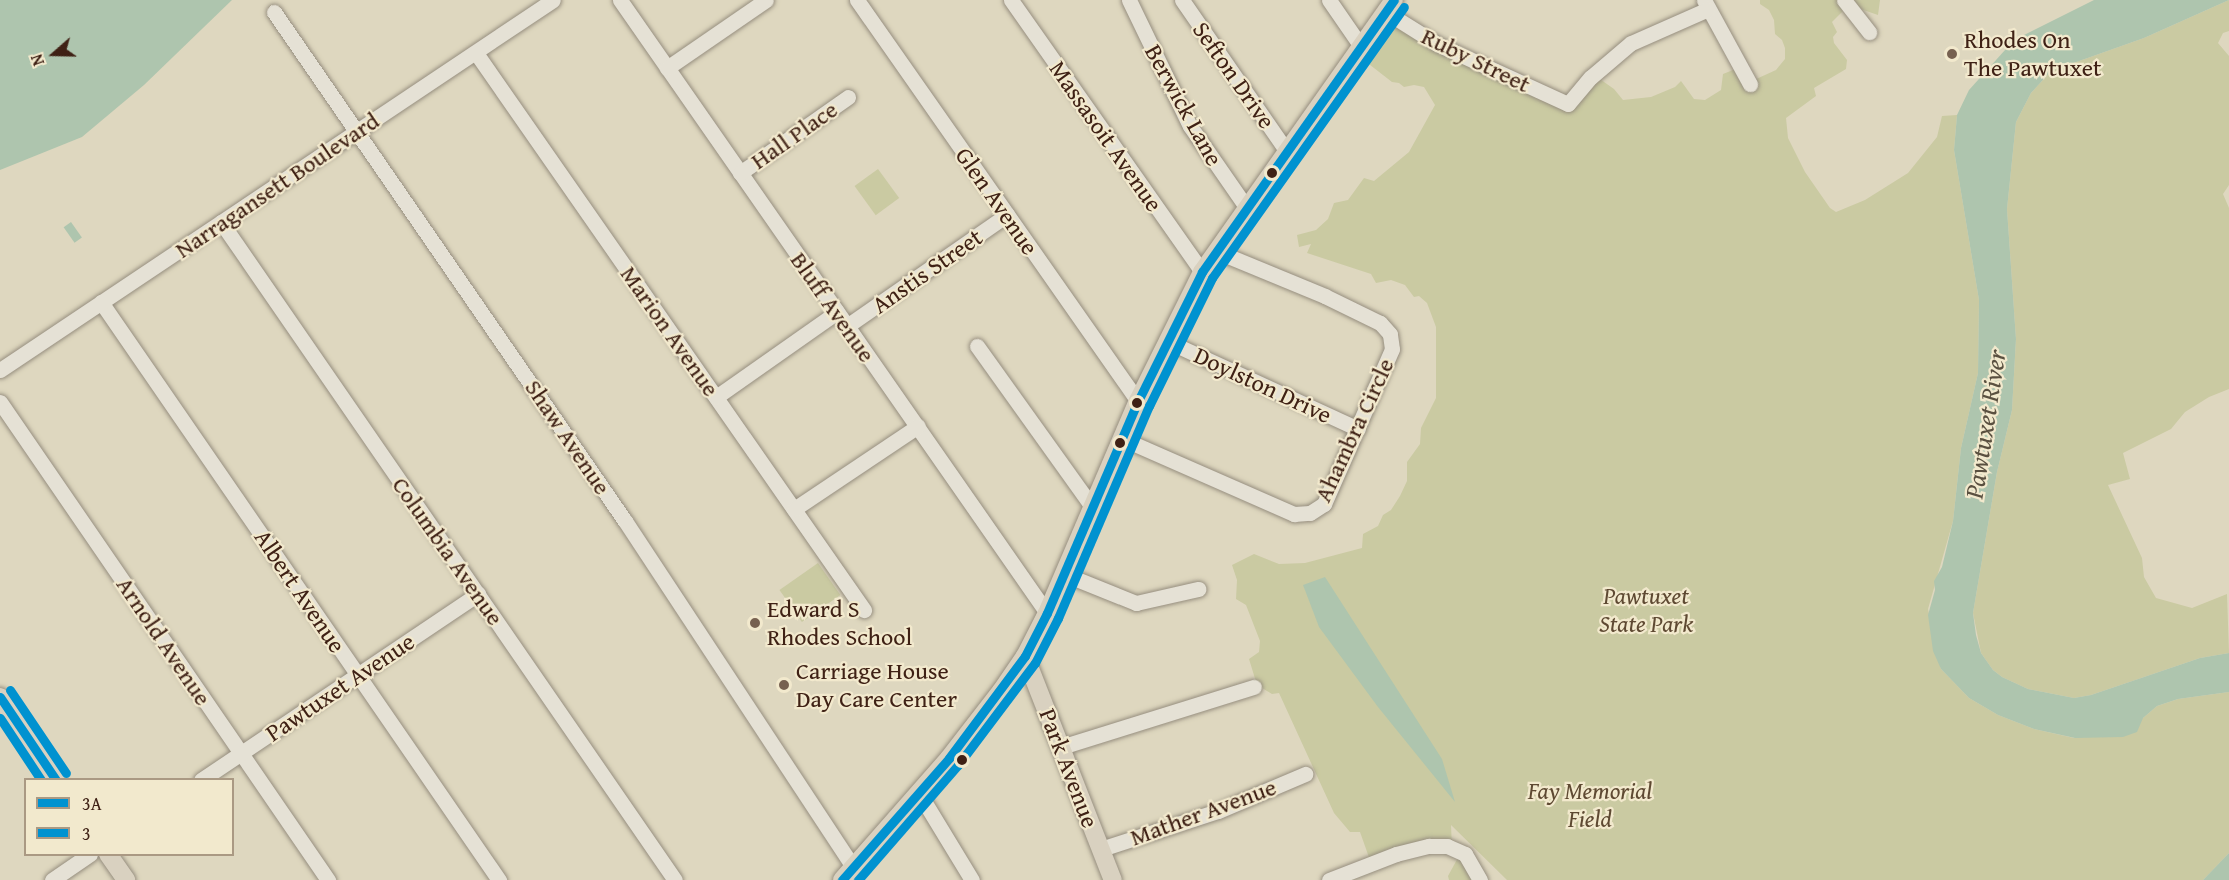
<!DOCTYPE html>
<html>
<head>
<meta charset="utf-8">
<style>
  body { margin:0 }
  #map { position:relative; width:2229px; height:880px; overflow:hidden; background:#ded7bf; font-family:"Gentium Book Plus",serif }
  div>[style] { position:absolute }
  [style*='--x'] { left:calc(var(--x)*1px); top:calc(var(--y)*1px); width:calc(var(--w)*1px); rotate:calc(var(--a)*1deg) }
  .green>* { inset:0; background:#cacaa2; transform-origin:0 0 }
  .water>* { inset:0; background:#aec5ae; transform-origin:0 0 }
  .roads { filter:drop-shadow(0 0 2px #968e7f) drop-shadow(0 0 2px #968e7f) }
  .minor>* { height:15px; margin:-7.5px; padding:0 7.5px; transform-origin:7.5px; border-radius:7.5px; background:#e5e1d5 }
  .major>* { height:18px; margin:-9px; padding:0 9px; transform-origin:9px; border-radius:9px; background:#d9d1c0 }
  .bus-1>* { height:9px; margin:-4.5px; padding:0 4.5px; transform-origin:4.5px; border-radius:4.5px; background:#0092d0 }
  .bus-2>* { height:9px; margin:-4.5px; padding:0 4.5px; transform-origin:4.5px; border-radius:4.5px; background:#0092d0 }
  .bus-3>* { height:9px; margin:-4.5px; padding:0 4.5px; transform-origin:4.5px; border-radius:4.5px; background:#0092d0 }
  .dots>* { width:16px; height:16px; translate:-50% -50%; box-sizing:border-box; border:3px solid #f2e9cd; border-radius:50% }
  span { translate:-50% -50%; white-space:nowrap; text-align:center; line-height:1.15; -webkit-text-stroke:4.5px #f2e9cd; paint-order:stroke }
  .poi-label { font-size:24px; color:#3f2115 }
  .left { translate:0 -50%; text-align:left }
  .street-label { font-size:24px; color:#3f2115 }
  .park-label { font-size:24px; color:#5e4932; font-style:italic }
  .water-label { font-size:26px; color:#5a5040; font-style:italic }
  .legend { position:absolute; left:24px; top:778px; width:210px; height:78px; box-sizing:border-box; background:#f2e9cd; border:2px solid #aa9983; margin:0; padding:8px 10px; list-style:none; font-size:18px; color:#3f2115 }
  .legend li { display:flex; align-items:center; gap:12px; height:30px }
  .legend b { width:30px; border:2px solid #aa9983 }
  .north { position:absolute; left:24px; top:24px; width:60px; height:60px; -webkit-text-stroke:4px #f2e9cd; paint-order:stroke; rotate:250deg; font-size:16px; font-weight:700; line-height:24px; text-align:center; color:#3f2115 }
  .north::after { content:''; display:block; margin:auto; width:21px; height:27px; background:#3f2115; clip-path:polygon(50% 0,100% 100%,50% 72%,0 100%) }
</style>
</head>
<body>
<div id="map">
  <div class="green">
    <i style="clip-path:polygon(1760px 0,1880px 0,1878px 15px,1849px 5px,1832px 22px,1837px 32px,1833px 37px,1834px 43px,1847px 60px,1846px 69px,1814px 88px,1816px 96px,1786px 118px,1788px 138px,1805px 172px,1830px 208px,1836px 212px,1865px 200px,1908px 173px,1937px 137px,1942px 116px,1957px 115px,1954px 150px,1979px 300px,1978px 373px,1961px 448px,1953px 521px,1928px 609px,1941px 669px,1969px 698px,1998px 715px,2034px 729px,2074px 738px,2143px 718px,2157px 706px,2178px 699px,2229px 692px,2229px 853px,2203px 880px,1507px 880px,1451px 825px,1452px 848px,1371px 863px,1360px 832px,1350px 832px,1334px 813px,1279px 693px,1272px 694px,1257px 685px,1249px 659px,1259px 652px,1260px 641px,1246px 605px,1236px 599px,1237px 580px,1232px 565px,1254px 554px,1279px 564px,1305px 563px,1362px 548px,1363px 534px,1378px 526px,1383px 515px,1391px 510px,1400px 496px,1407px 481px,1407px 462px,1420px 444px,1421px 428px,1436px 398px,1436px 327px,1427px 303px,1419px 296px,1414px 297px,1405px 285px,1391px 280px,1376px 283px,1371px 274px,1307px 253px,1311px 244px,1299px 247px,1297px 235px,1316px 230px,1328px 219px,1334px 203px,1348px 200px,1364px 178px,1374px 181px,1409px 152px,1435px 105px,1424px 87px,1414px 85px,1404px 87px,1399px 83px,1392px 82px,1356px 54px,1383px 13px,1560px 101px,1597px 77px,1614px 89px,1623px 100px,1651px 97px,1675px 87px,1681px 81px,1694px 99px,1705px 100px,1721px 90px,1723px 74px,1743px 66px,1754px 80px,1776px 70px,1785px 59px,1785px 48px,1782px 40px,1775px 34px,1774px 20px,1769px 10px,1760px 4px)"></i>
    <i style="clip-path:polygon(2229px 0,2229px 31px,2223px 33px,2218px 43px,2229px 56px,2229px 185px,2223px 194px,2229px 208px,2229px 389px,2209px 397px,2185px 412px,2171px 429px,2123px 453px,2130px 479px,2108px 485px,2142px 558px,2144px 577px,2156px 598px,2192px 608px,2227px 594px,2229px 653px,2200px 658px,2091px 695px,2074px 698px,2028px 689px,2002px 677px,1993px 670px,1981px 653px,1973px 613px,1997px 472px,2012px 410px,2016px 339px,2007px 209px,2016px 122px,2031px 93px,2051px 71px,2144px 38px)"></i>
    <i style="left:878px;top:169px;width:36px;height:29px;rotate:54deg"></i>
    <i style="left:818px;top:563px;width:39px;height:47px;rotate:55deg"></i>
    <i style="clip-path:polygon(1460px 854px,1479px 880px,1449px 880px,1448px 876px)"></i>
  </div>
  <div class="water">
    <i style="clip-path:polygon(0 0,232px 0,144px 85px,82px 137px,0 170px)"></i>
    <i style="clip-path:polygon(2094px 0,2229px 0,2144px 38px,2051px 71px,2031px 93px,2016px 122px,2007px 209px,2016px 339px,2012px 410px,1997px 472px,1973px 613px,1976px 635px,1981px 653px,1993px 670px,2002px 677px,2028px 689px,2074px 698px,2091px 695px,2200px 658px,2229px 653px,2229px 692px,2178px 699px,2157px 706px,2143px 718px,2137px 732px,2123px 737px,2075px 738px,2034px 729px,1998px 715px,1969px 698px,1941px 669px,1933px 651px,1928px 615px,1935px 590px,1934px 581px,1942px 567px,1953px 521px,1961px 448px,1978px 373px,1979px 300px,1954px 150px,1957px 115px,1969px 90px,2014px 40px)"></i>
    <i style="left:71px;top:222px;width:19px;height:9px;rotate:55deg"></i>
    <i style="clip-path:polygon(1325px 577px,1442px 759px,1455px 802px,1378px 707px,1319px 627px,1303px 585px)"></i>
    <i style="clip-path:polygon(2229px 853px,2229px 880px,2203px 880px)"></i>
  </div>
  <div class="roads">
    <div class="minor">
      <i style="--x:620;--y:0;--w:747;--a:55.14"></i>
      <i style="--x:857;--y:0;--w:490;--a:55"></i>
      <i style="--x:1011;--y:0;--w:332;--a:54.9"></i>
      <i style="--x:1129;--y:0;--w:140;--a:64.2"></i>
      <i style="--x:1190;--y:126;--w:98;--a:55.3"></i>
      <i style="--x:1182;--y:0;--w:183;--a:55.3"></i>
      <i style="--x:1329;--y:0;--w:55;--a:55.4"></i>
      <i style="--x:1704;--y:0;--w:96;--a:61.3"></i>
      <i style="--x:1844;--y:0;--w:41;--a:52"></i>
      <i style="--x:274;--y:12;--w:618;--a:55.41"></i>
      <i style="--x:625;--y:521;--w:414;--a:56.6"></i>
      <i style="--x:1386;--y:12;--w:60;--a:32.1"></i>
      <i style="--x:1437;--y:44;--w:144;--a:24.6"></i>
      <i style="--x:1568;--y:104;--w:35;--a:-50"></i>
      <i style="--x:1591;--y:77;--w:52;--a:-40.4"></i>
      <i style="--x:1631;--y:43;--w:84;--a:-23.8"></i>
      <i style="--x:476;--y:53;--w:679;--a:55.14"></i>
      <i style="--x:667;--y:68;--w:120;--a:-34.5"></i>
      <i style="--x:740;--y:173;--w:132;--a:-35.1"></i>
      <i style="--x:221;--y:222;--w:799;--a:55.4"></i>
      <i style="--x:101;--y:302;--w:702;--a:55.45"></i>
      <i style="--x:847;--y:326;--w:195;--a:-34.8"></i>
      <i style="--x:1167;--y:341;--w:210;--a:24.7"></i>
      <i style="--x:977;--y:346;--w:199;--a:54.4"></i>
      <i style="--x:0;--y:370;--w:665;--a:-33.79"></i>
      <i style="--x:716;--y:397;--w:148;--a:-35.1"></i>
      <i style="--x:0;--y:402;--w:580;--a:55.54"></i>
      <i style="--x:1123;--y:439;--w:187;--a:23.7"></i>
      <i style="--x:1294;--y:514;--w:16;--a:-4"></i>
      <i style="--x:1310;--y:513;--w:17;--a:-33"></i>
      <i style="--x:1324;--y:504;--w:169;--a:-66.3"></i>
      <i style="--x:1392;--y:349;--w:15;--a:-98"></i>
      <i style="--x:1390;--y:334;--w:15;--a:-132"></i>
      <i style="--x:1380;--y:323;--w:61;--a:-153.9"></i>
      <i style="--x:1325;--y:296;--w:118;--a:-157.6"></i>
      <i style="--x:794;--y:509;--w:149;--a:-33.8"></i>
      <i style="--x:1064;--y:574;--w:78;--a:21.9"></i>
      <i style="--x:1136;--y:603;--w:64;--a:-12.7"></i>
      <i style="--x:1061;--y:747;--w:202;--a:-17.3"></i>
      <i style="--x:201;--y:780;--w:334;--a:-33.9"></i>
      <i style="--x:919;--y:793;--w:102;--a:58.7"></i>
      <i style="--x:1101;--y:849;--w:123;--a:-18"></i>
      <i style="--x:1218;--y:811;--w:95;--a:-23"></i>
      <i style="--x:52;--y:880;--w:46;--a:-34.4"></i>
      <i style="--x:1329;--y:880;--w:72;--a:-21.2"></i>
      <i style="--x:1396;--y:854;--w:34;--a:-14"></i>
      <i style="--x:1429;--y:846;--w:18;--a:0"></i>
      <i style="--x:1447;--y:846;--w:20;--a:24"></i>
      <i style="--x:1465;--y:854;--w:30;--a:60"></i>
    </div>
    <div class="major">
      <i style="--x:1025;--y:656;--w:241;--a:68.6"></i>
      <i style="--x:0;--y:697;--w:100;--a:56"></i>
      <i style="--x:108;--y:854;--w:32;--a:55"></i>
      <i style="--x:842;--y:880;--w:162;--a:-48.7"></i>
      <i style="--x:949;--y:758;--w:85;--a:-52.2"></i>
      <i style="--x:1001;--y:691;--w:42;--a:-55.6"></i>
      <i style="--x:1025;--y:656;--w:48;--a:-62.9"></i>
      <i style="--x:1047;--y:613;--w:231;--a:-66.8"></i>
      <i style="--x:1138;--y:401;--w:144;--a:-63.6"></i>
      <i style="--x:1202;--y:272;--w:333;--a:-54.8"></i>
    </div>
  </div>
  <div class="bus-1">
    <i style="--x:0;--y:697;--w:100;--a:56"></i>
    <i style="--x:842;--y:880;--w:162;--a:-48.7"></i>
    <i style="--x:949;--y:758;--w:127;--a:-53.3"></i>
    <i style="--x:1025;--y:656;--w:48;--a:-62.9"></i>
    <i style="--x:1047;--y:613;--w:231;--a:-66.8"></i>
    <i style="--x:1138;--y:401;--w:144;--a:-63.6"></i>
    <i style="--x:1202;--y:272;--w:333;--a:-54.8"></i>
  </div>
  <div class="bus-2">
    <i style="--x:0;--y:718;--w:74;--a:56.5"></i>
    <i style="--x:858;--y:880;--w:152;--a:-49"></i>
    <i style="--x:958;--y:765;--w:128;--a:-53"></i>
    <i style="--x:1035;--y:663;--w:51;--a:-62.9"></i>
    <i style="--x:1058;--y:618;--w:231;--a:-66.8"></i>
    <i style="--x:1149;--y:406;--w:143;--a:-63.8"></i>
    <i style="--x:1212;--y:278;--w:332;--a:-54.7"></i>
  </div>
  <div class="bus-3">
    <i style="--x:10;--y:690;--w:100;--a:56"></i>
  </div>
  <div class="dots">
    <i style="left:1952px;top:54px;background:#776150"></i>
    <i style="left:1272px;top:173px;background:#3f2115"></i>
    <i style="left:1137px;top:403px;background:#3f2115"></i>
    <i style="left:1120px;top:443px;background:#3f2115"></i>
    <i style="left:755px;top:623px;background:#776150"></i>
    <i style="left:784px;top:685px;background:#776150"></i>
    <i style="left:962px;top:760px;background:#3f2115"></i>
  </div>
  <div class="poi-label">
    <span class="left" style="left:1964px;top:54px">Rhodes On<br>The Pawtuxet</span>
    <span class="left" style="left:767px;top:623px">Edward S<br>Rhodes School</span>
    <span class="left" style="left:796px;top:685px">Carriage House<br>Day Care Center</span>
  </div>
  <div class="street-label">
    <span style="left:1476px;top:60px;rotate:26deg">Ruby Street</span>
    <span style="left:1234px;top:75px;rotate:55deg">Sefton Drive</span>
    <span style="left:1184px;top:105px;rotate:61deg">Berwick Lane</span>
    <span style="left:794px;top:135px;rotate:-35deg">Hall Place</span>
    <span style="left:1106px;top:136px;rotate:55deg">Massasoit Avenue</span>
    <span style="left:277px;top:185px;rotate:-34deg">Narragansett Boulevard</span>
    <span style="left:997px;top:201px;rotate:55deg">Glen Avenue</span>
    <span style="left:927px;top:271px;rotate:-35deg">Anstis Street</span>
    <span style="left:833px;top:307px;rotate:55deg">Bluff Avenue</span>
    <span style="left:670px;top:331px;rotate:55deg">Marion Avenue</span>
    <span style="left:1263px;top:385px;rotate:25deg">Doylston Drive</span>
    <span style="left:1354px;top:430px;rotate:-65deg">Ahambra Circle</span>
    <span style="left:568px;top:437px;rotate:56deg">Shaw Avenue</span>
    <span style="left:448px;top:551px;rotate:55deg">Columbia Avenue</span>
    <span style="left:300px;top:591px;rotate:56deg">Albert Avenue</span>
    <span style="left:164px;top:641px;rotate:56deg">Arnold Avenue</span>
    <span style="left:340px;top:687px;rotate:-34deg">Pawtuxet Avenue</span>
    <span style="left:1069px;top:768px;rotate:69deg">Park Avenue</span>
    <span style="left:1203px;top:812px;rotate:-20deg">Mather Avenue</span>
  </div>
  <div class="park-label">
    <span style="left:1646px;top:610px">Pawtuxet<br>State Park</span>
    <span style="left:1590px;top:805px">Fay Memorial<br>Field</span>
  </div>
  <div class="water-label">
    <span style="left:1985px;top:424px;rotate:-81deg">Pawtuxet River</span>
  </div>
  <ul class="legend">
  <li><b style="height:8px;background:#0092d0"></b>3A</li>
  <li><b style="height:8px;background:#0092d0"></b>3</li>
  </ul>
  <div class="north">N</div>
</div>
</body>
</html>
